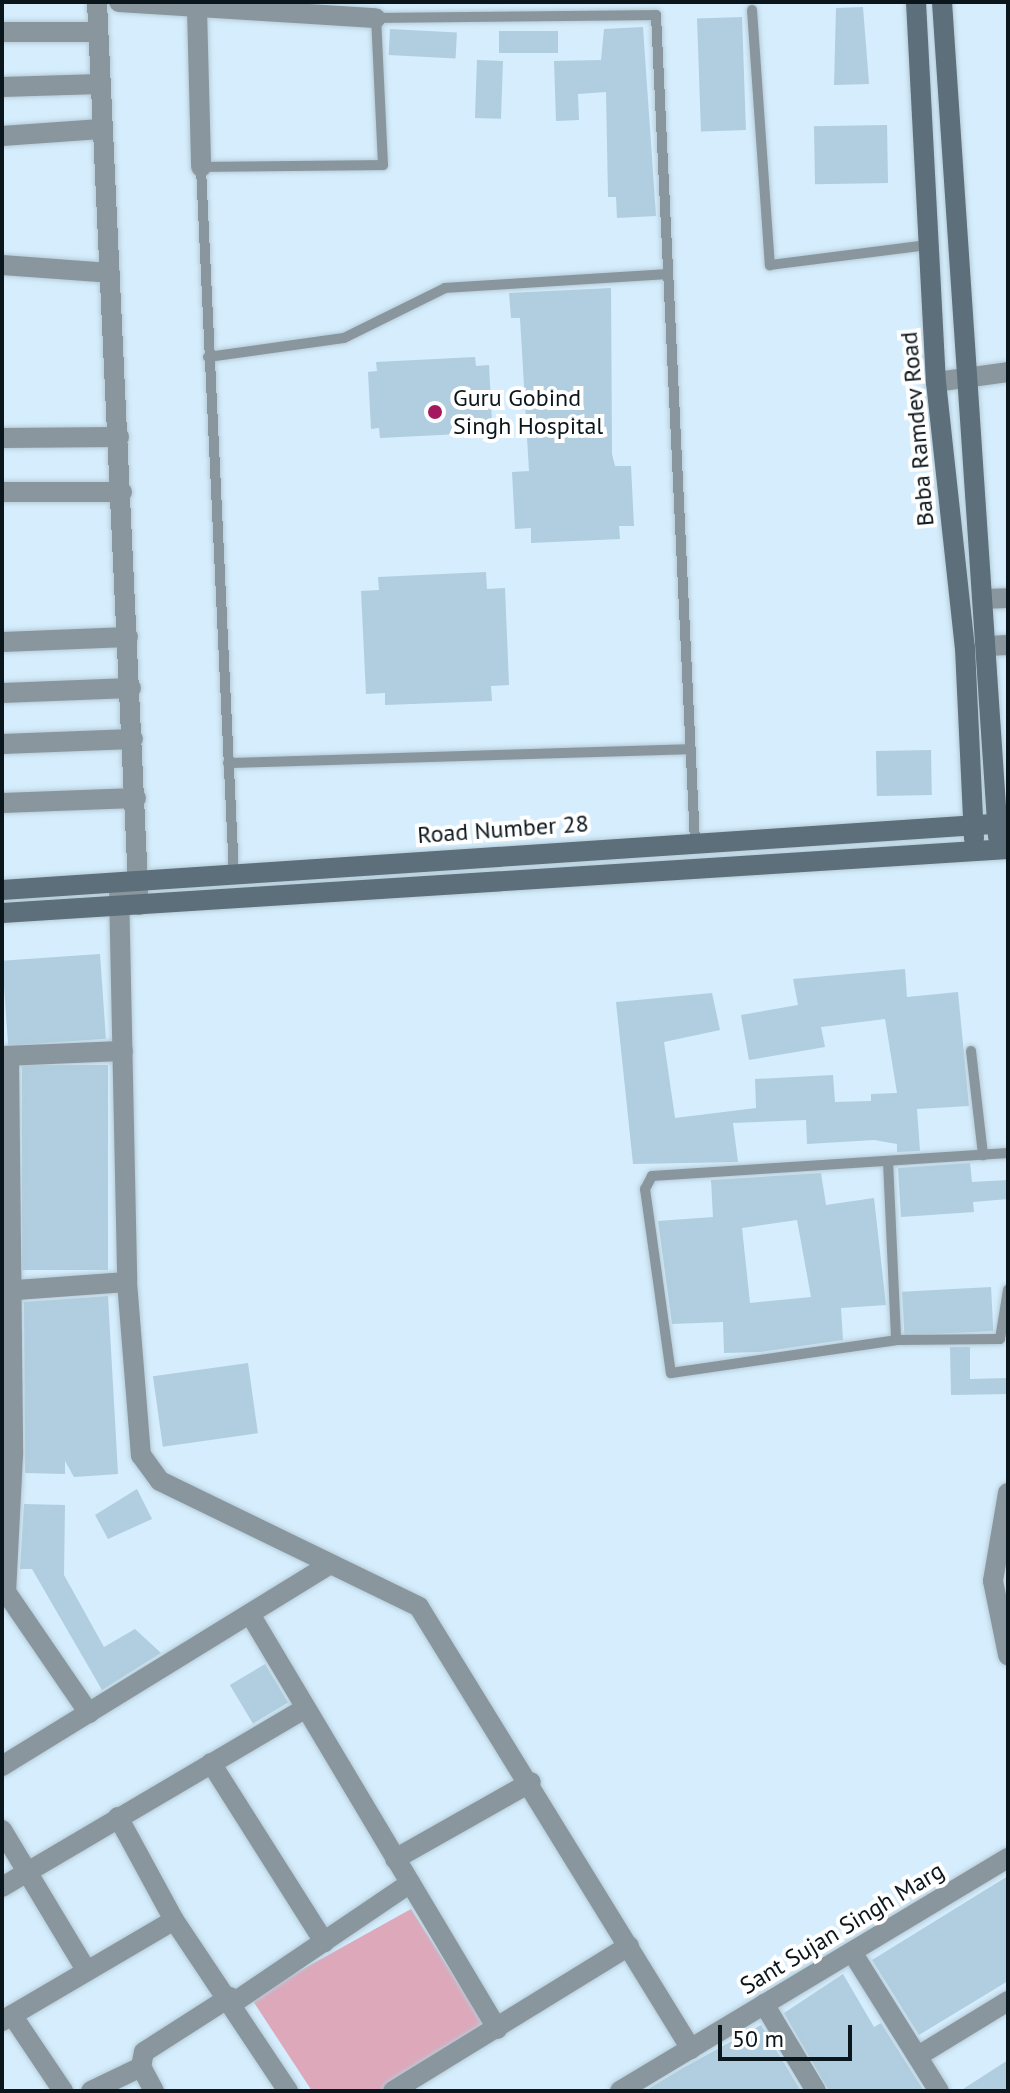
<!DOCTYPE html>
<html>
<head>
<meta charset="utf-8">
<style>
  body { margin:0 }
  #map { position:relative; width:1010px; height:2093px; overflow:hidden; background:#d5edfc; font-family:"PT Sans",sans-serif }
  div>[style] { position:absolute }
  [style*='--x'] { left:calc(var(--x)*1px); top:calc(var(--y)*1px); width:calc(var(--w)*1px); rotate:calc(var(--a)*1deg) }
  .green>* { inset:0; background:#dda8ba }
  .building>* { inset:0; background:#b0cedf; transform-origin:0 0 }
  .roads { filter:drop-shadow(0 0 2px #b5cbd8) drop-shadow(0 0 2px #b5cbd8) }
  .lane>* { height:10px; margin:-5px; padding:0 5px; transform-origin:5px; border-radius:5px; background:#8a969e }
  .street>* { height:20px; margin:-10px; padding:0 10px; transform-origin:10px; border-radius:10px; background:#8a969e }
  .secondary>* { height:20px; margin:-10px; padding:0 10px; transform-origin:10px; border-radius:10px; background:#5d6f7a }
  .dots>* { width:22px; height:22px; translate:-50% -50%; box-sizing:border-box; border:4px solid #fff; border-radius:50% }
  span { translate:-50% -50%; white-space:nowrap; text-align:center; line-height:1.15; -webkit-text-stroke:8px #fff; paint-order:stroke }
  .poi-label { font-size:24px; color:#0b161c }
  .left { translate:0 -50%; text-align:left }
  .street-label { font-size:24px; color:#0b161c }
  .frame { position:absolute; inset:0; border:4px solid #0b161c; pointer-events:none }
  .scale { position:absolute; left:718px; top:2025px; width:134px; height:36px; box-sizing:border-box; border:4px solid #0b161c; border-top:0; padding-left:10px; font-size:24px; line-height:28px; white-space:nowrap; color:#0b161c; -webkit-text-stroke:6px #fff; paint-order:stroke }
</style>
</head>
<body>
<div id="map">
  <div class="green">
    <i style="clip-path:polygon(411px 1909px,486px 2027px,384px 2091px,312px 2091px,251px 1998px)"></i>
  </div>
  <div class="building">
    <i style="clip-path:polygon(863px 7px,869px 84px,834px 85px,836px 8px)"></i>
    <i style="left:742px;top:17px;width:113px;height:45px;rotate:88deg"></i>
    <i style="clip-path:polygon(643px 27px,656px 216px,617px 218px,616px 197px,608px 197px,606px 92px,578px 94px,579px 120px,556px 121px,554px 61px,601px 60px,604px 29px)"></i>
    <i style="left:390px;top:29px;width:67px;height:26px;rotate:3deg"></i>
    <i style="left:499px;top:31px;width:59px;height:22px"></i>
    <i style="left:477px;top:60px;width:26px;height:58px;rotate:2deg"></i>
    <i style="left:887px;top:125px;width:58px;height:73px;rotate:89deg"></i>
    <i style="clip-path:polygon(611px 288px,612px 454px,615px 466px,631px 466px,634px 526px,619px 526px,620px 539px,531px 543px,531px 528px,515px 529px,512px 472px,529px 471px,520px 318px,511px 318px,509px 293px)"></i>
    <i style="clip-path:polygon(475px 357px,476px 366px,489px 365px,492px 422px,480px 423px,480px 433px,380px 438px,379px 428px,371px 429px,368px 372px,377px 371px,376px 362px)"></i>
    <i style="clip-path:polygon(486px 572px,487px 589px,505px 588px,509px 685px,491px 686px,492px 701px,385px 705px,385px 693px,366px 694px,361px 591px,379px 590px,378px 577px)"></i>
    <i style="left:931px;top:750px;width:45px;height:55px;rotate:89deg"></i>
    <i style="left:100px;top:954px;width:85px;height:98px;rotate:86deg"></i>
    <i style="clip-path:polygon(905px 969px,907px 997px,958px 992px,969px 1106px,917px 1109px,920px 1151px,897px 1152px,897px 1144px,874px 1140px,807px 1144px,806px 1120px,733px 1123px,738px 1162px,633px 1164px,616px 1002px,712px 993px,720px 1030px,664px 1042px,675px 1118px,756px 1108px,755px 1079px,833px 1075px,835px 1102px,871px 1101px,871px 1094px,897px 1093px,885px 1019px,821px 1027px,825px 1047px,749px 1060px,741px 1015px,798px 1005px,793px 979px)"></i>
    <i style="left:108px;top:1065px;width:205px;height:86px;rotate:90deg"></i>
    <i style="clip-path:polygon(970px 1163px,972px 1182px,1008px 1180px,1008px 1199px,973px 1202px,974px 1212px,901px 1217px,898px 1168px)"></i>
    <i style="clip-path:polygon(evenodd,821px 1173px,826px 1205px,874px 1198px,886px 1305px,841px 1308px,843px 1340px,761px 1352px,724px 1353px,723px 1322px,672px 1324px,658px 1221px,713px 1217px,711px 1180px,821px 1173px,797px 1220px,811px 1297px,750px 1303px,742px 1228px,797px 1220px)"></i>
    <i style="left:991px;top:1287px;width:44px;height:89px;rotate:87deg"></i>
    <i style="clip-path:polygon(108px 1296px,118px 1474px,74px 1477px,65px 1461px,65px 1474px,25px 1473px,24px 1302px)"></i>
    <i style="clip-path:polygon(950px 1347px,970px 1347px,970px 1379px,1008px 1378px,1008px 1394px,951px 1395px)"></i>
    <i style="left:248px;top:1363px;width:71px;height:96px;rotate:82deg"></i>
    <i style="clip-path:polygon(137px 1489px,152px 1519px,108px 1539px,95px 1515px)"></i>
    <i style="clip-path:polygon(24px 1504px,65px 1505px,64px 1575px,104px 1647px,135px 1629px,161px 1653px,102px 1690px,32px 1569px,20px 1569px)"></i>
    <i style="left:265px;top:1664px;width:45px;height:41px;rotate:59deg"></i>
    <i style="clip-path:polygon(1008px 1876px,1008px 1981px,919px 2035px,872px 1960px)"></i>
    <i style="clip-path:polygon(843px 1974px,874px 2027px,881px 2023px,924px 2091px,829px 2091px,784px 2013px)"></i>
    <i style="clip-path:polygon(761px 2025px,801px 2091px,645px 2091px,683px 2068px)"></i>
    <i style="clip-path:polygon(1008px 2060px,1008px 2091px,960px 2091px)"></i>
  </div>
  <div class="roads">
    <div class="lane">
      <i style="--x:752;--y:10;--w:256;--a:86"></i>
      <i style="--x:770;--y:265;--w:160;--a:-7.2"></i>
      <i style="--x:208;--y:357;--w:137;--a:-8"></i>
      <i style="--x:344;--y:338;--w:113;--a:-26.3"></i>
      <i style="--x:445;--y:288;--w:223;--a:-3.6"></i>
      <i style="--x:228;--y:763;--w:463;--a:-1.7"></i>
      <i style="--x:234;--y:875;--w:709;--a:-92.67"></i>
      <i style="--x:201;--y:167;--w:182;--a:-0.6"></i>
      <i style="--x:383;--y:165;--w:147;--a:-92.7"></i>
      <i style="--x:376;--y:18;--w:280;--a:-0.6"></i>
      <i style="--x:656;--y:15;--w:828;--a:87.3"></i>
      <i style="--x:971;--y:1051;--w:105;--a:83.4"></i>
      <i style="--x:1008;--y:1153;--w:357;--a:176.3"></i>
      <i style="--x:652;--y:1176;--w:15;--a:118"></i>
      <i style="--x:645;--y:1189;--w:186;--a:82"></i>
      <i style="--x:671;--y:1373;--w:227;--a:-8.3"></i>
      <i style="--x:896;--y:1340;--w:104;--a:-0.6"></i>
      <i style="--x:1000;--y:1339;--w:50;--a:-80.7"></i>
      <i style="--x:888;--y:1161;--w:179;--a:87.4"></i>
    </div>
    <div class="street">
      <i style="--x:97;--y:2;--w:904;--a:87.34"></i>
      <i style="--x:119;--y:2;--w:257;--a:3.6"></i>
      <i style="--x:197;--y:9;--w:158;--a:88.5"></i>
      <i style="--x:2;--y:32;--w:96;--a:0"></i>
      <i style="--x:2;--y:87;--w:98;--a:-1.8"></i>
      <i style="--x:2;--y:136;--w:99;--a:-4"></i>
      <i style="--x:2;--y:265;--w:108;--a:4.2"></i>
      <i style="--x:936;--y:382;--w:73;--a:-7.9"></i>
      <i style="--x:2;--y:438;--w:117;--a:-0.5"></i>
      <i style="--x:2;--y:492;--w:120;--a:0"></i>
      <i style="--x:983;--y:599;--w:25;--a:-2"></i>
      <i style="--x:2;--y:642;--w:126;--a:-2.3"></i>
      <i style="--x:987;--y:646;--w:21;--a:-3"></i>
      <i style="--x:2;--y:693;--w:129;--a:-2.2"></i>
      <i style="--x:2;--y:744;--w:131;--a:-2.2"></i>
      <i style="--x:2;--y:803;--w:134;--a:-2.1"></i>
      <i style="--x:119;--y:888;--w:394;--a:88.8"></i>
      <i style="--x:127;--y:1282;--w:174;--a:85.4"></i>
      <i style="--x:141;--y:1455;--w:32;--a:54"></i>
      <i style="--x:160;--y:1481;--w:288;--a:25.9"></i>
      <i style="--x:419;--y:1607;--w:519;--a:58.39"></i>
      <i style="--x:2;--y:1056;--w:121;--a:-2.4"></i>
      <i style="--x:9;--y:1056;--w:399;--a:89.4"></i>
      <i style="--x:13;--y:1455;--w:137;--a:92.9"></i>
      <i style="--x:6;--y:1592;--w:147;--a:55.6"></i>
      <i style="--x:2;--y:1291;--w:125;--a:-4.1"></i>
      <i style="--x:1008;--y:1493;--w:89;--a:99.7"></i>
      <i style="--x:993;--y:1581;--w:76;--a:78.5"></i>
      <i style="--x:250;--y:1614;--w:483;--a:59.2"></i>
      <i style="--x:211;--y:1763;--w:212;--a:57.7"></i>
      <i style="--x:2;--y:1766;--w:384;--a:-31.6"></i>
      <i style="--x:118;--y:1817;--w:117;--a:61.5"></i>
      <i style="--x:2;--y:1830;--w:161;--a:59"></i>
      <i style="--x:395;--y:1859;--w:156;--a:-29.5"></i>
      <i style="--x:2;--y:1887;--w:348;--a:-30.5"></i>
      <i style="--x:852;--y:1952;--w:164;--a:58"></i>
      <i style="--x:233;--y:2003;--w:214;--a:-34.1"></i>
      <i style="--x:764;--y:2004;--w:101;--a:59.1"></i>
      <i style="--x:12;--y:2015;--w:92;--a:56.1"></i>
      <i style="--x:2;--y:2021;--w:199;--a:-30.4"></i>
      <i style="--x:174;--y:1920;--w:206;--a:56.3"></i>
      <i style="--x:918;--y:2056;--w:105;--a:-31.4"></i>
      <i style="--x:91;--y:2091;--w:55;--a:-25.6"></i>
      <i style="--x:154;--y:2091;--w:27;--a:-118"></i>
      <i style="--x:141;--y:2067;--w:15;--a:-79"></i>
      <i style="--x:144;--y:2052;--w:102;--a:-32.6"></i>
      <i style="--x:393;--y:2091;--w:277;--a:-31.6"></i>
      <i style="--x:620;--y:2091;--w:453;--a:-31"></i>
    </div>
    <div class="secondary">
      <i style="--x:916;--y:2;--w:381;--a:87"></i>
      <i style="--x:936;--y:382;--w:268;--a:83.8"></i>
      <i style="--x:965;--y:648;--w:191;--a:87.3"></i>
      <i style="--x:942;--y:2;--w:837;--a:86.16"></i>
      <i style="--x:2;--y:890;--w:1008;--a:-3.81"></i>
      <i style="--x:2;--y:913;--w:1008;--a:-3.64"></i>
    </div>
  </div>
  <div class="dots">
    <i style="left:435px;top:412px;background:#a5185e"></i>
  </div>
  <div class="poi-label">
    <span class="left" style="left:453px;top:412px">Guru Gobind<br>Singh Hospital</span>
  </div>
  <div class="street-label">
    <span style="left:917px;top:429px;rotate:-95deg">Baba Ramdev Road</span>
    <span style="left:503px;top:829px;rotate:-4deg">Road Number 28</span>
    <span style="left:842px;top:1928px;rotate:-31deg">Sant Sujan Singh Marg</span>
  </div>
  <div class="frame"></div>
  <div class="scale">50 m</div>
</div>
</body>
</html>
